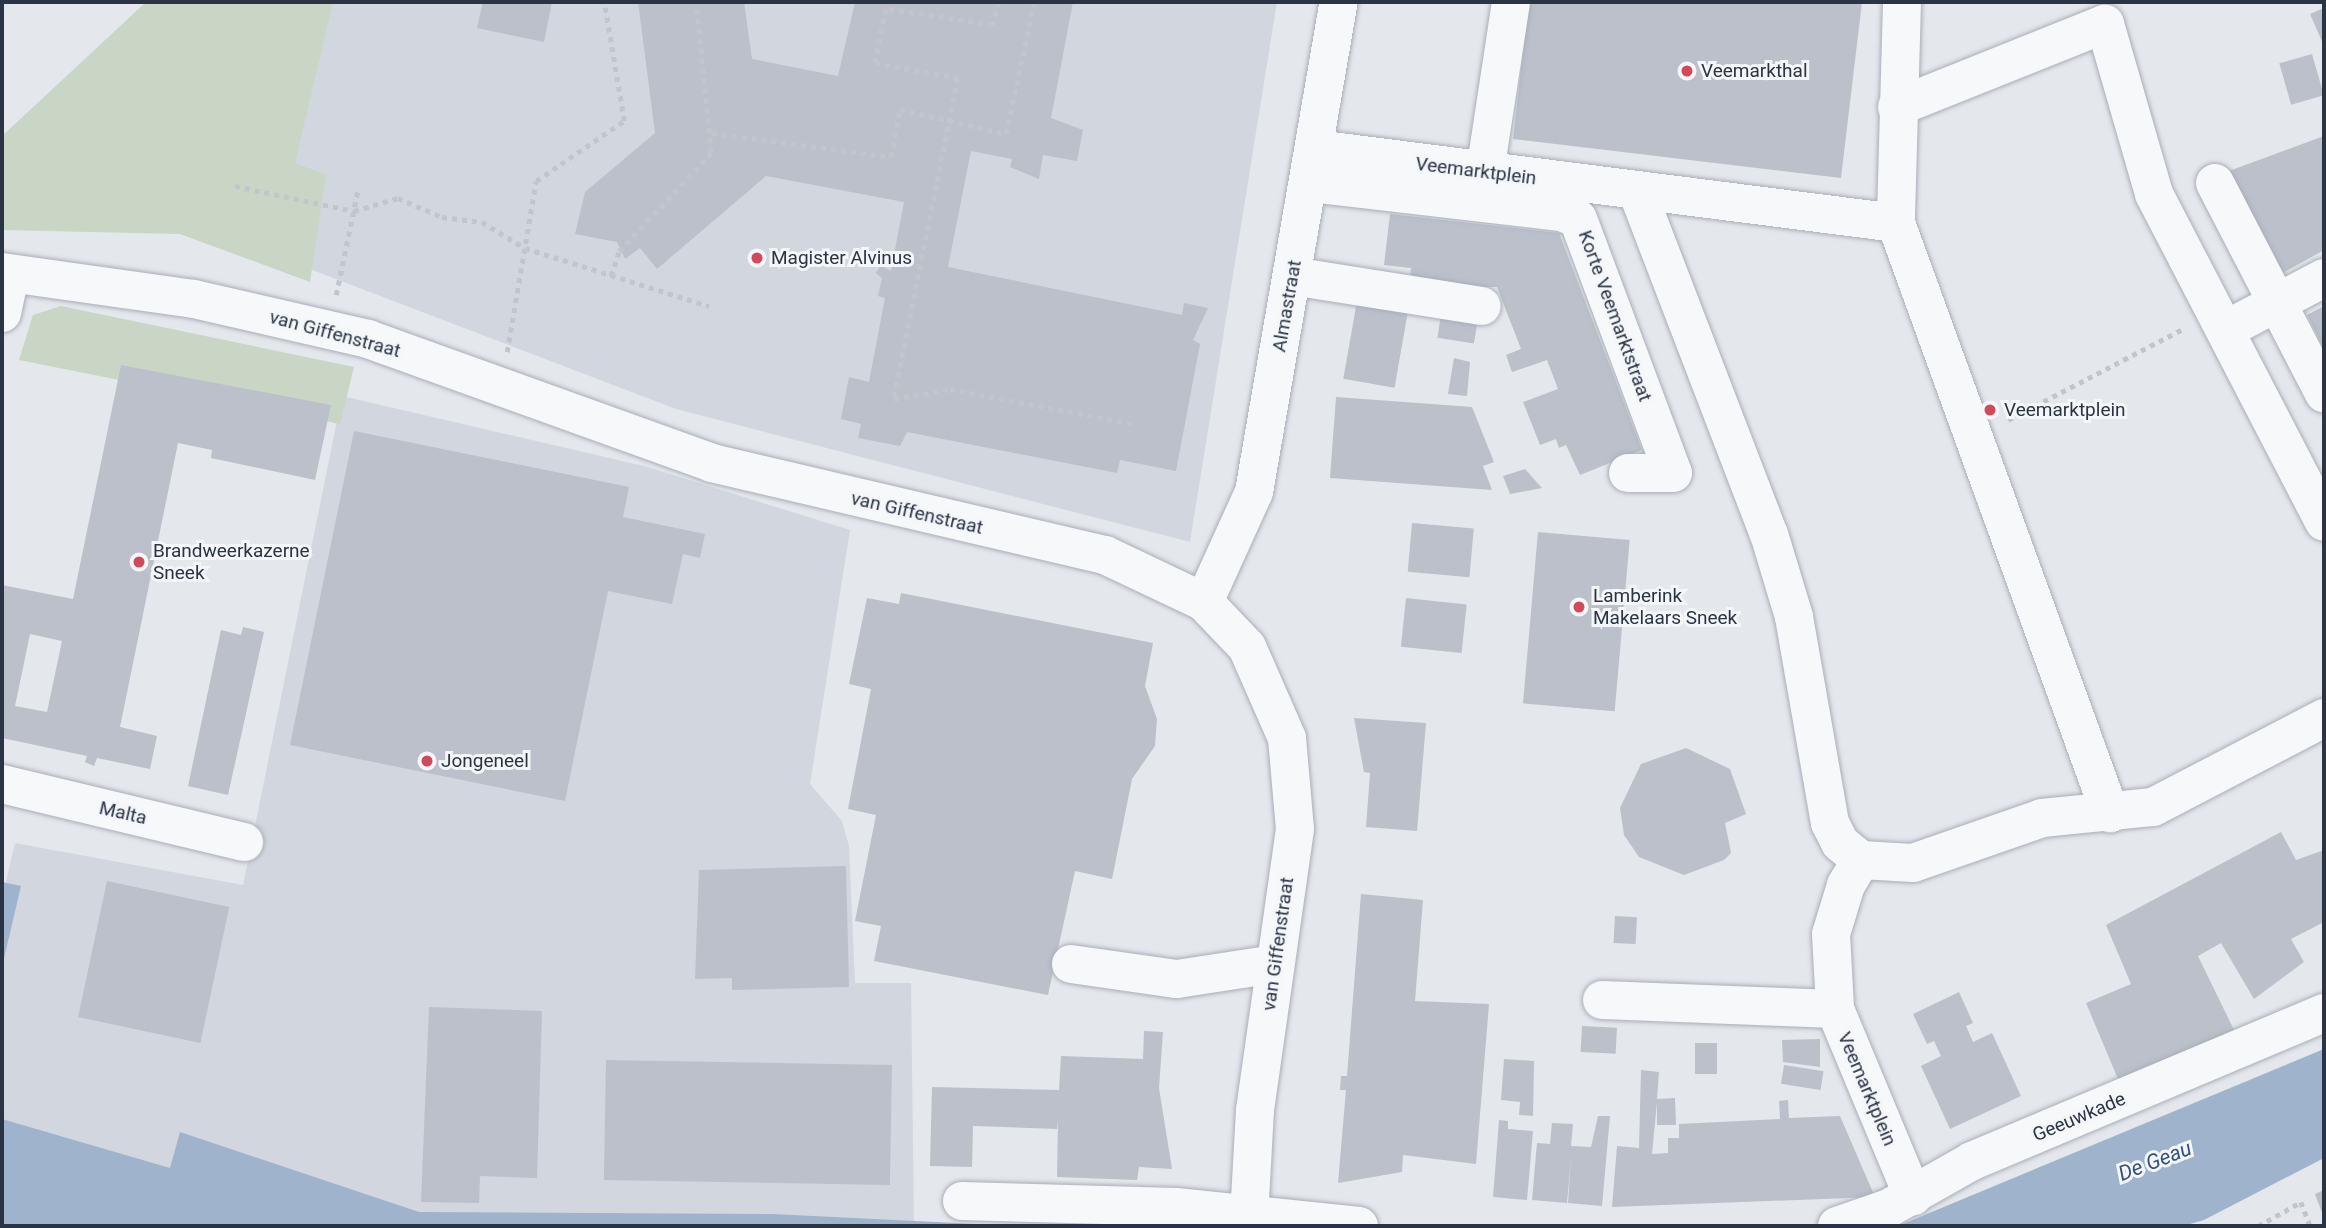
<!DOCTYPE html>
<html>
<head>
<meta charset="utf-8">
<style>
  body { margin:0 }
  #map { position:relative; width:2326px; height:1228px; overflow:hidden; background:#e4e7ec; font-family:Roboto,sans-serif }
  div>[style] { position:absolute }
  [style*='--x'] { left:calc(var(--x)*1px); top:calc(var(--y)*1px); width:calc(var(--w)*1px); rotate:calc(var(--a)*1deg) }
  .built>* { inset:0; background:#d2d6de }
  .green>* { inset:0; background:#c9d6c5 }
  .water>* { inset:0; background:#9fb4cc }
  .building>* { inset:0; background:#bbc0ca; transform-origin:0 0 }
  .path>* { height:4.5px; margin-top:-2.25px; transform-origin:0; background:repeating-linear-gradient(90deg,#c2c5cb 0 5px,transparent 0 10px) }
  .roads { filter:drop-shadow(0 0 2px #a9aeb7) drop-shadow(0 0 2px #a9aeb7) }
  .minor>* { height:38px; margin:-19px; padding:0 19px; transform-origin:19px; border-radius:19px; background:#f7f8fa }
  .dots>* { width:19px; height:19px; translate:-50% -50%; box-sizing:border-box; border:4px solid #f4f6f9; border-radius:50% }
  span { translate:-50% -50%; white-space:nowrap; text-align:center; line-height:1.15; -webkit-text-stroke:6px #f4f6f9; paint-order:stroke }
  .poi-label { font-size:19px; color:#2b3445 }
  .left { translate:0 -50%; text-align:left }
  .street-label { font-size:19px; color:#2b3445 }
  .water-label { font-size:21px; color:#34527a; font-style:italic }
  .frame { position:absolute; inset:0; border:4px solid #2b3445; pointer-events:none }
</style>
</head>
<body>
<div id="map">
  <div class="built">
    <i style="clip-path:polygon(267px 2px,1277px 2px,1190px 542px,676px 409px,218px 234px)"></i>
    <i style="clip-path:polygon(342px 396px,644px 466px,850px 530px,810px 784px,842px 821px,849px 846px,855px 983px,911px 983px,914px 1226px,358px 1226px,2px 1144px,2px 899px,15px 843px,243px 885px)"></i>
  </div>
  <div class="green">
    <i style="clip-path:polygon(146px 2px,333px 2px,295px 163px,326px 175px,310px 282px,180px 234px,2px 230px,2px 136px)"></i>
    <i style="clip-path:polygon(61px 306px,354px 367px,340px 424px,19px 360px,33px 315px)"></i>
  </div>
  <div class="water">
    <i style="clip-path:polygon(2px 882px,21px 886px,2px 967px)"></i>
    <i style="clip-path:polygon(2324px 1049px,2324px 1158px,2204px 1220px,2183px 1226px,1898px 1226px)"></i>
    <i style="clip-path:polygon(2px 1119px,170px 1168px,180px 1132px,419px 1212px,772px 1214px,1019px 1226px,2px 1226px)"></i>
  </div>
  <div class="building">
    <i style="clip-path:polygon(483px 2px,552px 2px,544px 42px,477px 28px)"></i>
    <i style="clip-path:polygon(638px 2px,744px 2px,752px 59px,838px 76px,855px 2px,1073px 2px,1051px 118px,1083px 130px,1077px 161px,1043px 155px,1039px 179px,1010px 167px,1012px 159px,971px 151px,948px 267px,1182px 315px,1184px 303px,1208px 308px,1193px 340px,1200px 344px,1176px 471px,1120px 460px,1117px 473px,907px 432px,900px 446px,858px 438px,861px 424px,841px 419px,849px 377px,869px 382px,885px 298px,878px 296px,882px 278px,876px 273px,881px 265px,891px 271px,904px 202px,766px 176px,657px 269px,640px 248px,625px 259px,617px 242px,575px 234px,585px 192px,655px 133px)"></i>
    <i style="clip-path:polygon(1529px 2px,1862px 2px,1841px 178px,1513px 139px)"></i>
    <i style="clip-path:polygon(2324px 8px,2324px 46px,2310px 14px)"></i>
    <i style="left:2312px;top:54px;width:43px;height:34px;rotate:74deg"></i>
    <i style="clip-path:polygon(2324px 136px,2324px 250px,2283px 273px,2229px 171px)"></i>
    <i style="clip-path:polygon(1390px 214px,1559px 233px,1642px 450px,1580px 475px,1566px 445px,1559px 448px,1556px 439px,1540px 445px,1523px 402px,1558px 389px,1547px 360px,1512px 372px,1506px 355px,1521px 349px,1497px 287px,1409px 287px,1411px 268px,1384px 265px)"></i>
    <i style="left:1357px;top:301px;width:52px;height:79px;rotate:10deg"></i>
    <i style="clip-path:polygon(2324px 306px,2324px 349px,2307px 315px)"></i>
    <i style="left:1441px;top:315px;width:37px;height:23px;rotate:9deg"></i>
    <i style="clip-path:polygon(1454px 358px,1470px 362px,1467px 396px,1448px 394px)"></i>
    <i style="clip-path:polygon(evenodd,121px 365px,331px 405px,315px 480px,211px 458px,212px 450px,178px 443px,120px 727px,157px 736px,150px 769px,97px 758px,94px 766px,85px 762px,87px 756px,2px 738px,2px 585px,73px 599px,121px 365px,30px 634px,62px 641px,47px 712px,15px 706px,30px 634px)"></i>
    <i style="clip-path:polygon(1336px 397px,1472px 407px,1494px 462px,1483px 466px,1492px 490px,1330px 478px)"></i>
    <i style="clip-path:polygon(354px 431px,629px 487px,623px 517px,705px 534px,700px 558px,683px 554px,672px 604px,608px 591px,565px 801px,290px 745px)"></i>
    <i style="clip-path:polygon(1525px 469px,1542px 488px,1510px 494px,1503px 476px)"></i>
    <i style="left:1412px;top:523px;width:62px;height:49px;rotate:5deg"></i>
    <i style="left:1538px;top:532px;width:92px;height:172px;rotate:5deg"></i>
    <i style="clip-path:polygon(901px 593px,1153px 643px,1145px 686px,1157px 719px,1155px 746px,1132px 779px,1112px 879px,1075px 871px,1048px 995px,874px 961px,881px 926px,855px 921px,876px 815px,848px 809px,871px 689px,849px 684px,867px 598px,899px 604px)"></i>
    <i style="left:1406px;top:598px;width:61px;height:49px;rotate:6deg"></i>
    <i style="clip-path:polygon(243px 627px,264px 632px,228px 795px,188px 786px,221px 630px,241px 635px)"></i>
    <i style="clip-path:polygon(1354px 718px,1426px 723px,1417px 831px,1366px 827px,1370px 773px,1364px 772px)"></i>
    <i style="clip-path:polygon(1686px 748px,1730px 769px,1746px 814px,1725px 823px,1731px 853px,1724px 860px,1684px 875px,1639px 857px,1624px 835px,1620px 808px,1641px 764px)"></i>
    <i style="clip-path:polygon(2281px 832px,2296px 860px,2324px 850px,2324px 922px,2291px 939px,2304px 962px,2254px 999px,2221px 943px,2198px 956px,2234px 1030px,2118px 1079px,2086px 1003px,2131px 984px,2106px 925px)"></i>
    <i style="clip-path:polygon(846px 866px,849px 987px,732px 990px,732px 978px,695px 979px,699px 870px)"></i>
    <i style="left:107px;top:881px;width:125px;height:139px;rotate:12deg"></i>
    <i style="clip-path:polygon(1361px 894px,1423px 900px,1415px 1001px,1489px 1004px,1476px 1164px,1403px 1155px,1402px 1172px,1338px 1183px,1346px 1090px,1340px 1090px,1341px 1076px,1347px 1076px)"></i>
    <i style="left:1615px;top:916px;width:22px;height:27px;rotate:3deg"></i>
    <i style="clip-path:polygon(1959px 992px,1973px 1023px,1966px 1026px,1973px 1042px,1992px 1033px,2021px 1096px,1950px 1129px,1921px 1066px,1941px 1056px,1934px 1041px,1927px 1044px,1913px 1014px)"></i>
    <i style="clip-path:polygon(429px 1007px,542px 1011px,537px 1178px,480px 1176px,479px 1203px,421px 1202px)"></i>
    <i style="left:1582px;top:1026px;width:35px;height:26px;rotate:3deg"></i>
    <i style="clip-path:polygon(1144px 1031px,1163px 1032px,1159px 1088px,1172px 1169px,1139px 1167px,1137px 1180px,1057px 1177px,1058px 1120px,1057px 1129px,973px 1126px,972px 1167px,930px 1166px,932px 1087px,1059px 1090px,1061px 1056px,1143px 1059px)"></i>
    <i style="clip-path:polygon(1820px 1039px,1820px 1067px,1783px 1062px,1782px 1040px)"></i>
    <i style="left:1717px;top:1043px;width:31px;height:22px;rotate:90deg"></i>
    <i style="clip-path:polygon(1504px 1059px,1534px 1061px,1533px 1116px,1519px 1115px,1520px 1102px,1501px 1100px)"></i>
    <i style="left:606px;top:1060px;width:286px;height:120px;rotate:1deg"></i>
    <i style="left:1784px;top:1065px;width:40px;height:19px;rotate:9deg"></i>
    <i style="clip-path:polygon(1641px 1070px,1659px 1072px,1657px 1099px,1675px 1098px,1676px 1125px,1657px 1125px,1657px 1102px,1652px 1154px,1668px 1153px,1668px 1138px,1679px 1138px,1679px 1124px,1780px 1119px,1779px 1101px,1788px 1100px,1789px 1118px,1840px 1116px,1875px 1197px,1612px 1207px,1617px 1146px,1639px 1148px)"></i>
    <i style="clip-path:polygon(1598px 1116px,1610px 1116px,1602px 1206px,1568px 1203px,1571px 1158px,1567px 1203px,1532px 1200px,1537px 1143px,1550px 1144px,1552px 1123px,1573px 1124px,1571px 1146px,1591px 1147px)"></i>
    <i style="clip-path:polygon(1499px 1120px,1508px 1121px,1508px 1129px,1533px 1131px,1527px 1200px,1493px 1197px)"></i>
    <i style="clip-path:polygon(2324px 1190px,2324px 1218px,2315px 1194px)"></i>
  </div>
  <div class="path">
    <i style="--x:999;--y:2;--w:24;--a:105"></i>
    <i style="--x:993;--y:25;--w:108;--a:-171.5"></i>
    <i style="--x:886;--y:9;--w:55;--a:101.5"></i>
    <i style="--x:875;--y:63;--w:84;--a:10.2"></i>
    <i style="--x:958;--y:78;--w:327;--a:101.3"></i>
    <i style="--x:894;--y:399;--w:57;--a:-10.1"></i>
    <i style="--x:950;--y:389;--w:186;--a:10.8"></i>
    <i style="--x:712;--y:133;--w:181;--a:7.6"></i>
    <i style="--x:891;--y:157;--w:49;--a:-79.4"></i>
    <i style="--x:900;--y:109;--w:109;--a:13.3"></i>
    <i style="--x:1006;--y:134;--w:135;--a:-78"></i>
    <i style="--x:235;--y:186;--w:122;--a:11.9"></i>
    <i style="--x:354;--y:211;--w:46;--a:-16.5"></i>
    <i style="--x:398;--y:198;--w:48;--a:23.4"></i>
    <i style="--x:442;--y:217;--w:40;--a:7.1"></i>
    <i style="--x:482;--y:222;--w:50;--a:31.2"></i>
    <i style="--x:525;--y:248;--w:193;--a:17.5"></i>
    <i style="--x:611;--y:276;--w:26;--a:-72"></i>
    <i style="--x:619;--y:251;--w:134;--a:-46.8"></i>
    <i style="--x:711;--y:153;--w:152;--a:-95.7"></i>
    <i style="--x:336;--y:295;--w:108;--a:-78.3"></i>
    <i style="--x:507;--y:352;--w:173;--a:-80.4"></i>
    <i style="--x:536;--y:181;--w:107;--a:-34.3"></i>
    <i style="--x:624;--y:121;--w:121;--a:-99.5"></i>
    <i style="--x:2008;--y:420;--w:197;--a:-27.5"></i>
    <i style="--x:2258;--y:1226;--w:49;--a:-29.2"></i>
    <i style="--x:2301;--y:1202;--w:26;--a:69"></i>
  </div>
  <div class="roads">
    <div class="minor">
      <i style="--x:1902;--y:2;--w:221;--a:91.6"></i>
      <i style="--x:1896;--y:223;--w:628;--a:70.06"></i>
      <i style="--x:1897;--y:107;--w:224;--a:-21.8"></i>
      <i style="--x:2105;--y:24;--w:177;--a:73.9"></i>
      <i style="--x:2154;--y:194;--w:369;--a:62.6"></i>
      <i style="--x:1316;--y:149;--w:585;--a:7.27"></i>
      <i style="--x:1485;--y:172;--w:172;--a:-81.3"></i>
      <i style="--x:1309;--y:183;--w:254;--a:6.6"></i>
      <i style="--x:1561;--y:212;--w:18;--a:22"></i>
      <i style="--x:1578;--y:219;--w:271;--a:69.5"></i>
      <i style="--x:1673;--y:473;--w:45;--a:180"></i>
      <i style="--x:2215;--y:183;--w:237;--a:62.6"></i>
      <i style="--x:1637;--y:191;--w:368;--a:69"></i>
      <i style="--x:1769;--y:534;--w:87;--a:73.2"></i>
      <i style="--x:1794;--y:617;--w:209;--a:80.1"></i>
      <i style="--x:1830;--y:823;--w:22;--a:63"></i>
      <i style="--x:1840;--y:843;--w:27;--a:39"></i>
      <i style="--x:1861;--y:860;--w:52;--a:3.3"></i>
      <i style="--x:1913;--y:863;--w:137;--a:-19.2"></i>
      <i style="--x:2042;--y:818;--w:112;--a:-5.7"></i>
      <i style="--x:2153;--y:807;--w:193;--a:-27.5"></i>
      <i style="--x:2;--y:272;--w:194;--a:8"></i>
      <i style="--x:194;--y:299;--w:179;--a:12.9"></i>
      <i style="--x:368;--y:339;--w:366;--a:19.8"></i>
      <i style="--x:712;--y:463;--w:404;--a:13.2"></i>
      <i style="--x:1105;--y:555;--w:110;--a:25.4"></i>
      <i style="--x:1204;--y:602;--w:62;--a:46.3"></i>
      <i style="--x:1247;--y:647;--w:99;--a:66.3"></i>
      <i style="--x:1287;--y:738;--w:91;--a:85"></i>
      <i style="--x:1295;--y:829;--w:284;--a:98.1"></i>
      <i style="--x:1255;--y:1110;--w:109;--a:93.2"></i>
      <i style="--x:1292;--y:276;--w:192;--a:9"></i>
      <i style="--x:2;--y:313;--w:40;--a:-78"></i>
      <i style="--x:2225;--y:330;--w:112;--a:-27.7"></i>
      <i style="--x:1204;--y:602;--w:121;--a:-65.6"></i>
      <i style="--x:1254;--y:492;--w:497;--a:-80.2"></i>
      <i style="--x:2;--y:784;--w:249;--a:13.5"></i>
      <i style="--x:1861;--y:860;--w:29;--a:121"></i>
      <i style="--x:1846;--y:885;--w:51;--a:107"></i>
      <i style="--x:1831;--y:934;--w:75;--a:86.9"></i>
      <i style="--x:1835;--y:1009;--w:203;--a:67.4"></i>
      <i style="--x:1071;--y:964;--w:107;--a:8.1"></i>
      <i style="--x:1177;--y:979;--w:99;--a:-8.7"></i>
      <i style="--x:1602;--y:1000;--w:233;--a:2.2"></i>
      <i style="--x:962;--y:1201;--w:214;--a:1.6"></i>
      <i style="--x:1176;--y:1207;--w:184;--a:5.9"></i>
      <i style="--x:1837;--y:1226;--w:55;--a:-19.1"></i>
      <i style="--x:1889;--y:1208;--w:95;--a:-29.5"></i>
      <i style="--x:1972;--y:1161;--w:382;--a:-22.8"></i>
    </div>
  </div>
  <div class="dots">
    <i style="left:1687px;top:71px;background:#d1495b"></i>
    <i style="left:757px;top:258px;background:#d1495b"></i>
    <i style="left:1990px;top:410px;background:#d1495b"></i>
    <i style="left:139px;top:562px;background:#d1495b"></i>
    <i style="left:1579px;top:607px;background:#d1495b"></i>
    <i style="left:427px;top:761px;background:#d1495b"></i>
  </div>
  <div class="poi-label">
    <span class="left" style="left:1701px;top:71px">Veemarkthal</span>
    <span class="left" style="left:771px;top:258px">Magister Alvinus</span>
    <span class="left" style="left:2004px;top:410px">Veemarktplein</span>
    <span class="left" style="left:153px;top:562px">Brandweerkazerne<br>Sneek</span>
    <span class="left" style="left:1593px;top:607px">Lamberink<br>Makelaars Sneek</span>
    <span class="left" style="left:441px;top:761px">Jongeneel</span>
  </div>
  <div class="street-label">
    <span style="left:1476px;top:171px;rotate:7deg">Veemarktplein</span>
    <span style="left:1287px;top:306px;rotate:-80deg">Almastraat</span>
    <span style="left:1615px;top:316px;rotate:70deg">Korte Veemarktstraat</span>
    <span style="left:335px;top:334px;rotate:15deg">van Giffenstraat</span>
    <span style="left:917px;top:513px;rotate:13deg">van Giffenstraat</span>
    <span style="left:123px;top:813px;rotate:13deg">Malta</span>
    <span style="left:1278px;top:944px;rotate:-82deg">van Giffenstraat</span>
    <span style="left:1867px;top:1089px;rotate:67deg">Veemarktplein</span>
    <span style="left:2079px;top:1117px;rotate:-23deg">Geeuwkade</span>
  </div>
  <div class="water-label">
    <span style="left:2155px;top:1161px;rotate:-21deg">De Geau</span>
  </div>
  <div class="frame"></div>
</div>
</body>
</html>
